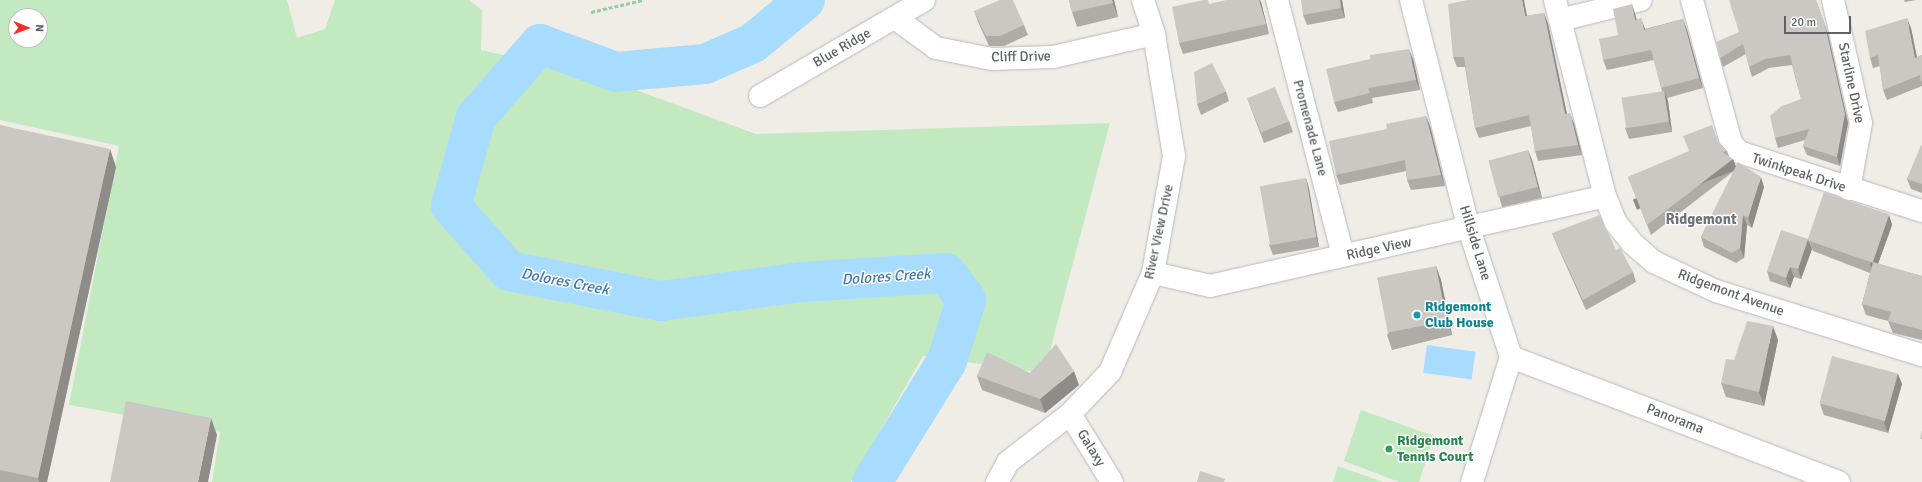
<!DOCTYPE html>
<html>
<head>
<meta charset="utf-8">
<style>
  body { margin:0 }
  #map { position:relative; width:1922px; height:482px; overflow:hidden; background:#f0ede6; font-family:Signika,sans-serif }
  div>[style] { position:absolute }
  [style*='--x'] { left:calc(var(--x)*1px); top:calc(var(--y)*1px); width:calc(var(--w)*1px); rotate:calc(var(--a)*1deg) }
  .green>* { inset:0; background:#c3e9c1 }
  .water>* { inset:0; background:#a7dcff; transform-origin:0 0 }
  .river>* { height:40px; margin:-20px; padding:0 20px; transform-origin:20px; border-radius:20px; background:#a7dcff }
  .path>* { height:2.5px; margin-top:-1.25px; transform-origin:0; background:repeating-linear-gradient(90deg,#9acaa6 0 4px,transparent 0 6px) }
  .roads { filter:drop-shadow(0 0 1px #b6b9bd) drop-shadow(0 0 1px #b6b9bd) }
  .minor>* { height:22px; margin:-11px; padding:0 11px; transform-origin:11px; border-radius:11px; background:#fff }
  .wall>* { inset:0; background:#afaca8 }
  .shaded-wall>* { inset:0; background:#8e8c88; transform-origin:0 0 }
  .building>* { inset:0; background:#cbc8c3; transform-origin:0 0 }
  .dots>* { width:11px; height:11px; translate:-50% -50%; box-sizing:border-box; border:2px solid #fff; border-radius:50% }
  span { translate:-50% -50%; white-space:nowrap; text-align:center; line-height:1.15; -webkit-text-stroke:3px #fff; paint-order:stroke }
  .street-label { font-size:14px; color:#5d6267 }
  .culture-label { font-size:14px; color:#0d838f; font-weight:700 }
  .left { translate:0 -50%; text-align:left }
  .leisure-label { font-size:14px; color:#27864d; font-weight:700 }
  .neighbourhood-label { font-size:15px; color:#6e7479; font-weight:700 }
  .water-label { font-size:15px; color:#3c78ad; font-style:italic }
  .north { position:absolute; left:8px; top:8px; width:40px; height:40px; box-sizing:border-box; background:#fff; border:1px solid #bec0c2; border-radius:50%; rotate:91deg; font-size:11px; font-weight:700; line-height:16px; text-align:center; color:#5d6267 }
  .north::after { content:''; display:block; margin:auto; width:14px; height:18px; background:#f1322b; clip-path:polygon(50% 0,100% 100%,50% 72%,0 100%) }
  .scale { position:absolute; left:1784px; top:16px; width:67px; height:18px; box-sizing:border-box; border:2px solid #5d6267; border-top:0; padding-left:5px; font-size:12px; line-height:14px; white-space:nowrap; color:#5d6267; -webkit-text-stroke:3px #fff; paint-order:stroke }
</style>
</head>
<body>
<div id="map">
  <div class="green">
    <i style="clip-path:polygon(evenodd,0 0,287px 0,297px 38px,325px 29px,335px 0,469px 0,482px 10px,481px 50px,508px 56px,546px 57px,756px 134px,1110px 123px,1044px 373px,923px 356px,851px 482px,212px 482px,220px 432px,69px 405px,119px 146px,0 120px,0 0,16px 16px,40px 16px,40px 40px,16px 40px,16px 16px)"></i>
    <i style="clip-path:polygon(1361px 410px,1434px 436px,1419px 482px,1399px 482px,1344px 461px)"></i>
    <i style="clip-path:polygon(1338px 466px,1383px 482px,1333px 482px)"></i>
  </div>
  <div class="water">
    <i style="left:1427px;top:345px;width:49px;height:28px;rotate:8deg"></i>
  </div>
  <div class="river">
    <i style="--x:805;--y:0;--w:67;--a:140.4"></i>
    <i style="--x:753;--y:43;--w:52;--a:156.4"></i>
    <i style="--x:705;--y:64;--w:89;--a:174.9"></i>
    <i style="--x:616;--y:72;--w:81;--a:-159.8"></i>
    <i style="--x:540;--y:44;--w:97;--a:131.2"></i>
    <i style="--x:476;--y:117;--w:92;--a:105.7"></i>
    <i style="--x:451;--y:206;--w:87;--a:48.3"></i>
    <i style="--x:509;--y:271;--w:155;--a:11.2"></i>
    <i style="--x:661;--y:301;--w:141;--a:-7.7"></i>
    <i style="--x:801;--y:282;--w:145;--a:-3.6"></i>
    <i style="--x:946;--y:273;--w:34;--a:53"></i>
    <i style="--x:966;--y:300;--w:64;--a:107.3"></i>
    <i style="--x:947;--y:361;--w:142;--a:121.8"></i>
  </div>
  <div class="path">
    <i style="--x:591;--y:12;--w:53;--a:-13"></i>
  </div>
  <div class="roads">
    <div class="minor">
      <i style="--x:1277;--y:0;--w:264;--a:75.5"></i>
      <i style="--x:1411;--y:0;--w:236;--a:75.8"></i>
      <i style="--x:1469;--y:229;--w:135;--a:71.8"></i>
      <i style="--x:1511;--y:357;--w:131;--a:107.3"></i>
      <i style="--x:1555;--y:0;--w:202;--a:75.7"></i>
      <i style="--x:1605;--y:196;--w:29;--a:68"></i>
      <i style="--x:1616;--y:223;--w:26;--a:51"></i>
      <i style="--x:1632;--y:243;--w:29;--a:41"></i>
      <i style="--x:1654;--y:262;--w:68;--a:25.1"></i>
      <i style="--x:1716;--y:291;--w:216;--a:17.3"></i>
      <i style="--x:1692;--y:0;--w:148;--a:74.7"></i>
      <i style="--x:1731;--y:143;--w:12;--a:48"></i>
      <i style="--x:1739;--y:152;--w:192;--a:17.9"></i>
      <i style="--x:1833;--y:0;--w:126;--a:77.2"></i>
      <i style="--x:1861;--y:123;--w:67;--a:100.3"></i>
      <i style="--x:895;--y:18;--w:51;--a:36.2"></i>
      <i style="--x:936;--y:48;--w:57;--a:11.1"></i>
      <i style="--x:992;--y:59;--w:61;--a:-1.9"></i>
      <i style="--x:1053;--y:57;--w:104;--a:-12.8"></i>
      <i style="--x:1560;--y:20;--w:83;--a:-13.9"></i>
      <i style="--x:760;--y:96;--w:190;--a:-30.3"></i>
      <i style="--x:1153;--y:273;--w:58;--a:12.8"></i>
      <i style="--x:1210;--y:286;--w:405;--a:-12.8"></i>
      <i style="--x:1511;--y:357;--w:351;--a:20.9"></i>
      <i style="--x:1070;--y:414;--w:80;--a:58.3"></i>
      <i style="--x:997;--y:482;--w:23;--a:-61"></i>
      <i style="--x:1008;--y:462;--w:78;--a:-37.7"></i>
      <i style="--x:1070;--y:414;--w:58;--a:-46.4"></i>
      <i style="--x:1110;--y:372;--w:108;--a:-66.5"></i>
      <i style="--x:1153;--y:273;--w:119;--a:-79.8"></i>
      <i style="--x:1174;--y:156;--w:124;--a:-99.3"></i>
      <i style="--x:1154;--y:34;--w:36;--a:-108"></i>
    </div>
  </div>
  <div class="wall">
    <i style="clip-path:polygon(1069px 0,1114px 0,1118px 17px,1077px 27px,1072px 12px)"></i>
    <i style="clip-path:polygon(1342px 0,1345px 18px,1307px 25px,1303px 15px)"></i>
    <i style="clip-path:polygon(1904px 0,1917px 0,1905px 2px)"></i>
    <i style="clip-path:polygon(1261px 2px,1269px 34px,1183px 54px,1179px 43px,1210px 4px)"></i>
    <i style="clip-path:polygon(1632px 4px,1637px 20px,1645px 29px,1683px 19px,1687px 30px,1703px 88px,1667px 98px,1668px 101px,1672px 132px,1629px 139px,1625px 128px,1662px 91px,1654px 60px,1607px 70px,1603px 60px,1618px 35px)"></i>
    <i style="clip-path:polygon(974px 11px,1024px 25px,1028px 35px,1004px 46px,989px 46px,978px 22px)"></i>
    <i style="clip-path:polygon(1544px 13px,1548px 24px,1567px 114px,1574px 124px,1582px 155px,1538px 161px,1535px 151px,1531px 126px,1479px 138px,1475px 128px,1465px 67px,1457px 67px,1453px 57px,1527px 16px)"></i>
    <i style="clip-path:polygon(1911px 28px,1917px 57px,1922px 55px,1922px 86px,1887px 100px,1883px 90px,1880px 66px,1873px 68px,1870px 58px)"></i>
    <i style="clip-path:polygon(1739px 32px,1828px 34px,1848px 123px,1840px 166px,1807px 155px,1803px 146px,1805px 140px,1778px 148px,1775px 138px,1801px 99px,1792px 65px,1769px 68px,1752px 77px,1749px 67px,1746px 54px,1723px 67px,1720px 58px)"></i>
    <i style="clip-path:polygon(1413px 59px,1420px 90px,1372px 98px,1373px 103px,1338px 112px,1334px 102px)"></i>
    <i style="clip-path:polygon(1226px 91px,1229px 101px,1201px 115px,1197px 104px)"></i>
    <i style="clip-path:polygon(1247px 98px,1289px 121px,1293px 132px,1264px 143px)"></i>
    <i style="clip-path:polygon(1426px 116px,1430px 126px,1445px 186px,1411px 190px,1407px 180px,1406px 171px,1340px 185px,1336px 175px,1387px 129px)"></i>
    <i style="clip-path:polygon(0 125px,116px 167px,47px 482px,0 482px)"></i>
    <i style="clip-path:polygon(1718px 141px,1727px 151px,1729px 156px,1736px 167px,1764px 187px,1752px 228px,1747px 225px,1744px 258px,1736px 263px,1704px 247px,1701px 237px,1734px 171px,1651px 235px,1628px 177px)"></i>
    <i style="clip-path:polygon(1922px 146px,1922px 193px,1911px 189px,1907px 179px)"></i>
    <i style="clip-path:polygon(1528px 150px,1532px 160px,1542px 198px,1502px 207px,1499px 196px)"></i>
    <i style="clip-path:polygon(1306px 178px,1309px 189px,1319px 247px,1273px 255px,1269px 245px)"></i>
    <i style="clip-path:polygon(1889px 215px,1892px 225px,1878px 264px,1922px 276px,1922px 340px,1893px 333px,1888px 321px,1866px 315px,1862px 304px,1870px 273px,1813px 251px,1809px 241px)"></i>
    <i style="clip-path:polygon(1552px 233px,1616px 250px,1633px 272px,1636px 282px,1586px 310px,1556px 243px)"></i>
    <i style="clip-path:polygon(1808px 239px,1812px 249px,1801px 279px,1794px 277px,1790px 288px,1770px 281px,1767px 271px)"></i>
    <i style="clip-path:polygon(1436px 266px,1441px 280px,1452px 335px,1392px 350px,1387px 335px)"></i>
    <i style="clip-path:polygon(1778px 340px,1764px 406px,1726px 397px,1721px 383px,1734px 360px)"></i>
    <i style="clip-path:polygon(1030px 373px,1079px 385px,1045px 413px,982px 390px,977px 376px)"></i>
    <i style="clip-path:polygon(1898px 374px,1902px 384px,1888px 433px,1824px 415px,1820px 404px)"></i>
  </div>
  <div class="shaded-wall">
    <i style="clip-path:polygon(1112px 0,1114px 0,1118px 17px,1113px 3px)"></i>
    <i style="clip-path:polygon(1259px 0,1260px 0,1261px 2px,1269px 34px,1266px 24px)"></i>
    <i style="clip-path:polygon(1340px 0,1342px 0,1345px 18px,1341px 8px)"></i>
    <i style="clip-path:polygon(1522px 0,1524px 0,1529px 26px,1525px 16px)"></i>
    <i style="clip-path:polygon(1816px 0,1828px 34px,1848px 123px,1840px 166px,1837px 157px)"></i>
    <i style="clip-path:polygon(1632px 4px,1635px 14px,1639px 30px,1635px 20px)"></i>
    <i style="clip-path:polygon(1544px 13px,1548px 24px,1569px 124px,1565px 114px)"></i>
    <i style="clip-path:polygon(1641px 18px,1645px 29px,1647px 40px,1644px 30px)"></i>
    <i style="clip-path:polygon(1907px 18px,1911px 28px,1919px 68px,1915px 58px)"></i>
    <i style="clip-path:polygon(1683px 19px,1687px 30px,1703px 88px,1699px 78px)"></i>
    <i style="clip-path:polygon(1409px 49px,1413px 59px,1420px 90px,1416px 80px)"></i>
    <i style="clip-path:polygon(1664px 91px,1668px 101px,1672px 132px,1669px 122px)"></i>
    <i style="clip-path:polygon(1570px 113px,1574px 124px,1582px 155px,1578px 145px)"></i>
    <i style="clip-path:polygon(1426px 116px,1430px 126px,1445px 186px,1441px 175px)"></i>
    <i style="clip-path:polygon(110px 149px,116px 167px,47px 482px,39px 482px,38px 478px)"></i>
    <i style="clip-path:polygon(1528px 150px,1532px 160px,1542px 198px,1538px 187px)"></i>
    <i style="left:1733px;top:159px;width:11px;height:108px;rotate:68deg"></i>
    <i style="clip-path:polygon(1761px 177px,1764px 187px,1752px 228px,1748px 218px)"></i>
    <i style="clip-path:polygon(1306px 178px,1309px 189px,1319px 247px,1316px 237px)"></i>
    <i style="clip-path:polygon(1743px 215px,1747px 225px,1744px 258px,1740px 248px)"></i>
    <i style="clip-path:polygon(1889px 215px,1892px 225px,1874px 275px,1870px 264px)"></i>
    <i style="clip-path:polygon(1808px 239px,1812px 249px,1801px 279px,1798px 269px)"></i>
    <i style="clip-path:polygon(1436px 266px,1441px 280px,1452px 335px,1447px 321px)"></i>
    <i style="clip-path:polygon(1790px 267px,1794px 277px,1790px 288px,1786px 278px)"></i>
    <i style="clip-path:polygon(1773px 326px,1778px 340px,1764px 406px,1759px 392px)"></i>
    <i style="clip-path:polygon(1074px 371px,1079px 385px,1045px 413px,1040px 399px)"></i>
    <i style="clip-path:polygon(1898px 374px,1902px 384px,1888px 433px,1884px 423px)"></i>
    <i style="clip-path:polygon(211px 418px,217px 435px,208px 482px,198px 482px)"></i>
  </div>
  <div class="building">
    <i style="clip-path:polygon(1000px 0,1013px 0,1024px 25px,1000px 36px,986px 36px,974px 11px)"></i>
    <i style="clip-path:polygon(1069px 0,1112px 0,1113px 3px,1072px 12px)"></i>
    <i style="clip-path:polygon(1203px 0,1208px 0,1209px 4px,1226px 0,1259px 0,1266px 24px,1179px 43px,1172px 7px)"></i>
    <i style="clip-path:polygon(1301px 0,1340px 0,1341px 8px,1303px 15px)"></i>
    <i style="clip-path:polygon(1468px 0,1522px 0,1525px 16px,1544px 13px,1565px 114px,1570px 113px,1578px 145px,1535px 151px,1529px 115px,1475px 128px,1464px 57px,1453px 57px,1448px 4px)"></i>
    <i style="clip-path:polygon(1729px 0,1816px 0,1825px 25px,1845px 114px,1837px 157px,1803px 146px,1809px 129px,1775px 138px,1770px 116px,1782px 106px,1801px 99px,1790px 55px,1765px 59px,1749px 67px,1743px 44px,1720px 58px,1716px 42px,1739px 32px)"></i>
    <i style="clip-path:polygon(1632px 4px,1635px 20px,1641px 18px,1644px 30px,1683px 19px,1699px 78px,1661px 88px,1651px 50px,1603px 60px,1599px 39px,1618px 35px,1613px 9px)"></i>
    <i style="clip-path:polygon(1907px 18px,1915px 58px,1922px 55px,1922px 81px,1921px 81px,1920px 75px,1883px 90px,1878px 55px,1870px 58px,1865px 31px)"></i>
    <i style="clip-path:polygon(1409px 49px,1416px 80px,1368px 88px,1370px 93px,1334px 102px,1326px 69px,1370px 59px,1370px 55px)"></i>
    <i style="clip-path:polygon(1212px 63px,1226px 91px,1197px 104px,1194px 72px)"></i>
    <i style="left:1275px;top:87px;width:37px;height:30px;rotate:68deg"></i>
    <i style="left:1664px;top:91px;width:31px;height:43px;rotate:81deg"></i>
    <i style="clip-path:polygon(1426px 116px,1441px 175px,1407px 180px,1405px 160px,1336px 175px,1329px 141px,1387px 129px,1386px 124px)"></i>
    <i style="clip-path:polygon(0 125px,110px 149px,38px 478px,0 470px)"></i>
    <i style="clip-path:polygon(1712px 125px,1718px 141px,1727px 151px,1722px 152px,1733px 159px,1647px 225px,1628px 177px,1689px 151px,1683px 136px)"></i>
    <i style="clip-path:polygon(1921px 145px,1922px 146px,1922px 184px,1907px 179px)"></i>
    <i style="left:1528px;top:150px;width:38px;height:41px;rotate:75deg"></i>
    <i style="clip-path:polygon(1738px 162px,1761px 177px,1748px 218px,1743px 215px,1740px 248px,1732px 253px,1701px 237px)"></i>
    <i style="left:1306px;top:178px;width:60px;height:47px;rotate:80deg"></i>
    <i style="left:1824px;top:192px;width:69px;height:51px;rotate:19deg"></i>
    <i style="clip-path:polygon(1600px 215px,1616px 250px,1620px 248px,1633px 272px,1583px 300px,1552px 233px)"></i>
    <i style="clip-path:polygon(1781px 230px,1808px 239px,1798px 269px,1790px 267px,1786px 278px,1767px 271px)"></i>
    <i style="clip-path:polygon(1873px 262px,1922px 276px,1922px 330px,1888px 321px,1891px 312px,1862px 304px)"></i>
    <i style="left:1436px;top:266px;width:56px;height:60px;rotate:79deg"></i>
    <i style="clip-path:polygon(1747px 321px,1773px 326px,1759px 392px,1721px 383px,1726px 359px,1734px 360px)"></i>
    <i style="clip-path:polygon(1056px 344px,1074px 371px,1040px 399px,977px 376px,987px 352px,1030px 373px)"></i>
    <i style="left:1832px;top:356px;width:68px;height:49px;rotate:15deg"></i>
    <i style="clip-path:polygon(126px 401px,211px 418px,198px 482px,110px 482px)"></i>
    <i style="clip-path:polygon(1922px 430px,1922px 439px,1920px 439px)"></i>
    <i style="clip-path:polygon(1200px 471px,1225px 479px,1224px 482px,1197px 482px)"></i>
  </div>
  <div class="dots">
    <i style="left:1417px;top:315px;background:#0f9aa8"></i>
    <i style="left:1389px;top:449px;background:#2e9e5b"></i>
  </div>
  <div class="street-label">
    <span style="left:842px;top:48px;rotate:-30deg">Blue Ridge</span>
    <span style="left:1021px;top:57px;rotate:-1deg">Cliff Drive</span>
    <span style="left:1851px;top:83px;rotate:78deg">Starline Drive</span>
    <span style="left:1310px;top:128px;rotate:75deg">Promenade Lane</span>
    <span style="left:1799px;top:173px;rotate:18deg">Twinkpeak Drive</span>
    <span style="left:1159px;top:232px;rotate:-78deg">River View Drive</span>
    <span style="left:1475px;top:243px;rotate:73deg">Hillside Lane</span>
    <span style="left:1379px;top:249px;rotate:-12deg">Ridge View</span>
    <span style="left:1731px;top:293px;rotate:20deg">Ridgemont Avenue</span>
    <span style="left:1675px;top:419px;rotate:21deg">Panorama</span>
    <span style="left:1091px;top:448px;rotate:58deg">Galaxy</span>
  </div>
  <div class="culture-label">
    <span class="left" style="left:1425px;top:315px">Ridgemont<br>Club House</span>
  </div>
  <div class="leisure-label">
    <span class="left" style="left:1397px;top:449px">Ridgemont<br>Tennis Court</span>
  </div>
  <div class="neighbourhood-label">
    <span style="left:1701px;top:220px">Ridgemont</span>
  </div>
  <div class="water-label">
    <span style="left:886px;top:277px;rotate:-4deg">Dolores Creek</span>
    <span style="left:565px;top:282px;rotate:11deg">Dolores Creek</span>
  </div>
  <div class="north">N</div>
  <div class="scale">20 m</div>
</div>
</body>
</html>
